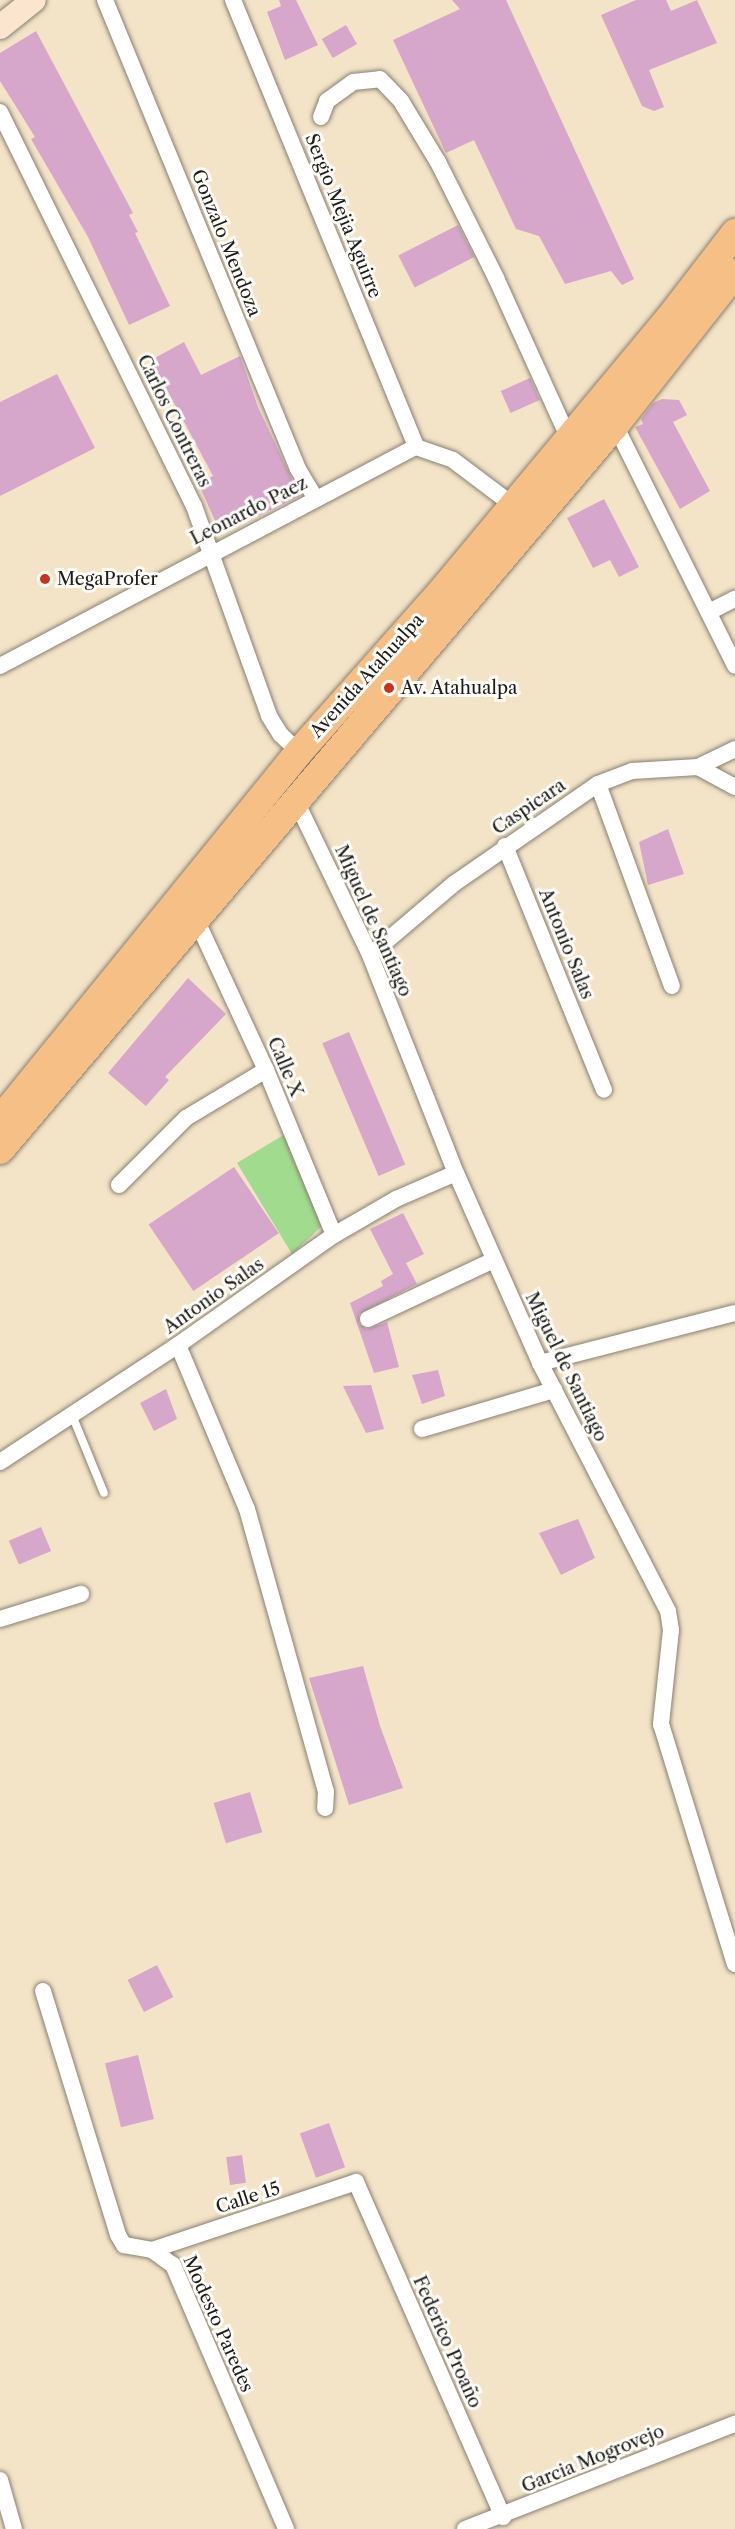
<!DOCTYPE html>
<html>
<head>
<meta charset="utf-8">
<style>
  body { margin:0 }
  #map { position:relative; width:735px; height:2529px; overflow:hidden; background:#f3e3c7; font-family:"Libre Caslon Text",serif }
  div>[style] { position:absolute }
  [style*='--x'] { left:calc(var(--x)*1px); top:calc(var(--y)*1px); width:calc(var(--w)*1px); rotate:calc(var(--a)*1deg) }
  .green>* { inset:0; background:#a1db8e }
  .building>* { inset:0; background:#d6a7cb; transform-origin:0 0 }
  .roads { filter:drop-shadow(0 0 2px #888072) drop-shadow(0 0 2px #888072) }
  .service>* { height:8px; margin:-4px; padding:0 4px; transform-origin:4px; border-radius:4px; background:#fff }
  .minor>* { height:16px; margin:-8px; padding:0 8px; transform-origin:8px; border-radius:8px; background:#fff }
  .secondary>* { height:24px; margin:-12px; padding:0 12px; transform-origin:12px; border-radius:12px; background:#fbe5cf }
  .trunk>* { height:28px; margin:-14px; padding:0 14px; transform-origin:14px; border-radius:14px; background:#f5bf86 }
  .dots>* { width:16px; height:16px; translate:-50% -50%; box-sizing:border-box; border:3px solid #fdfcf7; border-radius:50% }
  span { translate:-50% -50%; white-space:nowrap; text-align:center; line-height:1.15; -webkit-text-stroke:6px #fdfcf7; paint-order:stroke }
  .street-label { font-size:18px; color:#1c1c1c }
  .poi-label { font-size:18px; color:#1c1c1c }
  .left { translate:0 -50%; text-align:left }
</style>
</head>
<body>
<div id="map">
  <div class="green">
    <i style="clip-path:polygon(287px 1133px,322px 1226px,292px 1254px,237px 1163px)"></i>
  </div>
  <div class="building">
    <i style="clip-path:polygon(279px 0,296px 0,318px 45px,285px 60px,267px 12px,281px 6px)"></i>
    <i style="clip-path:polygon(452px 0,506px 0,634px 279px,622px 285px,611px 271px,565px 284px,539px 236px,516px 229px,474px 140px,446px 153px,393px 40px,460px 9px)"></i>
    <i style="clip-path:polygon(636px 0,666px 0,671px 11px,697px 0,717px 43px,649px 70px,664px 107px,654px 111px,642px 106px,601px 15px)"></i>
    <i style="left:346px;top:25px;width:22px;height:28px;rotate:60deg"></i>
    <i style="clip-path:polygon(36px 31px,133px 213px,129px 215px,138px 232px,135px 233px,170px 306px,129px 325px,88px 237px,31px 139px,35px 137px,0 81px,0 53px)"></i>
    <i style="left:458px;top:225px;width:36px;height:67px;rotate:63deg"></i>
    <i style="clip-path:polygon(184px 342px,201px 375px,240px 356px,258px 407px,300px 496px,221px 534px,198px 483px,213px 476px,151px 360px)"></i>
    <i style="clip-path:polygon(57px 374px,95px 448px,0 496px,0 402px)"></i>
    <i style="left:530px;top:378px;width:24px;height:32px;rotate:66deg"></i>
    <i style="clip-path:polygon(662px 399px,679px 400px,687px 415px,673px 422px,710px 491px,680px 509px,635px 427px,643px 424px,641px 419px,653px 403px)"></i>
    <i style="clip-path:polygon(604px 499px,639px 567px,619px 577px,610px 560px,593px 568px,567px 518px)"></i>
    <i style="clip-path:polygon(668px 829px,684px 874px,648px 885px,639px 842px)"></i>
    <i style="clip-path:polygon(188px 978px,226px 1014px,165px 1077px,169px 1080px,146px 1106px,108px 1073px)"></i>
    <i style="left:349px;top:1032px;width:144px;height:29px;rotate:67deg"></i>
    <i style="left:234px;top:1167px;width:80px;height:103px;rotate:56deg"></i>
    <i style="clip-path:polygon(403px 1213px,424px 1254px,406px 1263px,417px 1284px,359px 1314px,359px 1324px,367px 1329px,387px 1322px,399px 1367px,374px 1373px,350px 1303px,383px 1286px,381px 1281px,393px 1274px,370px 1229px)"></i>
    <i style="clip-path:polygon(438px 1370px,445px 1396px,422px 1404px,412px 1375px)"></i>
    <i style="clip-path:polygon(371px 1385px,384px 1429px,366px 1433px,343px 1386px)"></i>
    <i style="clip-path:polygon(166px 1389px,177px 1419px,154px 1431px,140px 1403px)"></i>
    <i style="clip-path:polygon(578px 1519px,595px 1558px,561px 1575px,539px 1533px)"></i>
    <i style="left:41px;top:1527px;width:26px;height:35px;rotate:67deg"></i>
    <i style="clip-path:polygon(363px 1666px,380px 1726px,403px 1788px,349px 1805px,309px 1678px)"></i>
    <i style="left:250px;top:1792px;width:42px;height:38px;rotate:73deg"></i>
    <i style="left:157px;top:1965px;width:36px;height:33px;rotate:63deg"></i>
    <i style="left:138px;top:2055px;width:66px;height:34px;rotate:76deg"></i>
    <i style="left:329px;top:2123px;width:47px;height:31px;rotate:70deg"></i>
    <i style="left:242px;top:2155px;width:28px;height:16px;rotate:82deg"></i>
  </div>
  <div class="roads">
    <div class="service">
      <i style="--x:72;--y:1415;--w:84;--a:67.7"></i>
    </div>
    <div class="minor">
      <i style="--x:105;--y:0;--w:507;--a:67.63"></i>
      <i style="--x:298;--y:469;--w:35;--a:59"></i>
      <i style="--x:233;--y:0;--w:483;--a:67.7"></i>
      <i style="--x:0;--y:112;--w:439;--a:63.8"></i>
      <i style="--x:194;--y:506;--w:223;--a:70.3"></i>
      <i style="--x:269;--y:716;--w:22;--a:58"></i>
      <i style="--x:281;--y:735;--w:25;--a:43"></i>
      <i style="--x:321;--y:117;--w:17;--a:-69"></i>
      <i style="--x:327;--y:101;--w:32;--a:-36"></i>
      <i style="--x:353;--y:82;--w:27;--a:-6"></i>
      <i style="--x:380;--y:79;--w:30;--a:46"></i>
      <i style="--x:401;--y:101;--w:71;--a:58.8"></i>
      <i style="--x:438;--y:162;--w:130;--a:63.4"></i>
      <i style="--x:496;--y:278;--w:177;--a:65.6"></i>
      <i style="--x:615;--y:425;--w:269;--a:63.5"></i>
      <i style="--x:711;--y:611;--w:27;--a:-27"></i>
      <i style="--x:0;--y:666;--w:470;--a:-27.8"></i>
      <i style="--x:416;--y:447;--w:39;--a:19"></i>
      <i style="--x:453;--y:460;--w:76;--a:37"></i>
      <i style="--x:698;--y:767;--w:41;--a:-25.9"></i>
      <i style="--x:598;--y:784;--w:215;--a:69.9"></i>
      <i style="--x:295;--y:799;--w:173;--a:64.3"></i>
      <i style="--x:370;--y:955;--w:234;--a:68.5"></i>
      <i style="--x:456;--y:1173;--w:208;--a:66.1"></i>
      <i style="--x:540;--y:1363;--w:279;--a:62.7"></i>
      <i style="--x:668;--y:1611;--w:19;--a:81"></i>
      <i style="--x:671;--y:1630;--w:95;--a:96.1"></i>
      <i style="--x:661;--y:1724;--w:251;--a:72.9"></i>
      <i style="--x:505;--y:846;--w:263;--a:67.9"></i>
      <i style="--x:195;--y:917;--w:169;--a:65.1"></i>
      <i style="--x:266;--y:1070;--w:178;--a:67.6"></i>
      <i style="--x:370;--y:955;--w:111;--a:-40.3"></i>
      <i style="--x:455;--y:883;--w:174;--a:-34.7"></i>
      <i style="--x:598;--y:784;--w:36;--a:-21"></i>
      <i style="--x:632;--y:771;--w:66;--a:-3.5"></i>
      <i style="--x:698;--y:767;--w:42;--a:28.4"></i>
      <i style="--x:119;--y:1185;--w:95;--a:-45"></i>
      <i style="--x:186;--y:1118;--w:93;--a:-31"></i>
      <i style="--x:368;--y:1319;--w:139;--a:-25.1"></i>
      <i style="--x:178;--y:1345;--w:178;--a:67.2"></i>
      <i style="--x:247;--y:1509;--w:293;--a:74.4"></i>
      <i style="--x:326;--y:1791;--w:17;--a:93"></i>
      <i style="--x:540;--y:1363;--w:201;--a:-14.4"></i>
      <i style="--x:422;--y:1429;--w:138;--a:-16.5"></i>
      <i style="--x:0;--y:1462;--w:213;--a:-33.3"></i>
      <i style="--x:178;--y:1345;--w:191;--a:-35.2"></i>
      <i style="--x:334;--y:1235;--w:72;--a:-30.1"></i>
      <i style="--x:396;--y:1199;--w:65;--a:-23.4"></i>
      <i style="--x:0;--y:1619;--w:85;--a:-17.2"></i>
      <i style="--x:43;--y:1991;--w:255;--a:72.9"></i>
      <i style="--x:118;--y:2235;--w:12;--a:59"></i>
      <i style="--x:124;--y:2245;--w:28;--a:10"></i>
      <i style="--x:152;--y:2250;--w:26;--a:36"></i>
      <i style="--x:173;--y:2265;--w:287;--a:66.8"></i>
      <i style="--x:152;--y:2250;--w:215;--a:-18.4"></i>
      <i style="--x:356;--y:2182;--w:366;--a:66.3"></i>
      <i style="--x:0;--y:2480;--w:51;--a:74.1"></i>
      <i style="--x:465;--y:2529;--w:290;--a:-21.3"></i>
    </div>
    <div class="secondary">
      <i style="--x:0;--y:27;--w:43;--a:-38.5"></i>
    </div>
    <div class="trunk">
      <i style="--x:0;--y:1120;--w:474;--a:-50.9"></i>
      <i style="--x:299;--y:752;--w:215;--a:-48.4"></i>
      <i style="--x:442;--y:591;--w:353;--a:-50.2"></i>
      <i style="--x:668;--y:320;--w:110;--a:-52.4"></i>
      <i style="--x:0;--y:1150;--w:951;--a:-49.69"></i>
      <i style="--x:615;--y:425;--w:194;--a:-51.7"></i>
    </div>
  </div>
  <div class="dots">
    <i style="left:45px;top:579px;background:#c8321e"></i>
    <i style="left:389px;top:688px;background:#c8321e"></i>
  </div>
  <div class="street-label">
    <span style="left:343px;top:216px;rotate:68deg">Sergio Mejia Aguirre</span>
    <span style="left:226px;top:243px;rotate:68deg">Gonzalo Mendoza</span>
    <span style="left:174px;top:421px;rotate:64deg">Carlos Contreras</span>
    <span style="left:249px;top:511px;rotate:-27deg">Leonardo Paez</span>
    <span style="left:367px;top:676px;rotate:-48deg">Avenida Atahualpa</span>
    <span style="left:529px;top:807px;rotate:-34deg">Caspicara</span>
    <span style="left:373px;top:921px;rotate:66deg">Miguel de Santiago</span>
    <span style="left:566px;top:944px;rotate:68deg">Antonio Salas</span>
    <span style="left:285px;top:1067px;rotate:67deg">Calle X</span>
    <span style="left:214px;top:1296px;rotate:-35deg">Antonio Salas</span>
    <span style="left:566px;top:1367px;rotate:64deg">Miguel de Santiago</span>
    <span style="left:248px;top:2198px;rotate:-18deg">Calle 15</span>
    <span style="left:218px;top:2324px;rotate:66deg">Modesto Paredes</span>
    <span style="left:447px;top:2342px;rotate:66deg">Federico Proaño</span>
    <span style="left:593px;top:2459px;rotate:-22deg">Garcia Mogrovejo</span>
  </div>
  <div class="poi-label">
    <span class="left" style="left:57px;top:579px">MegaProfer</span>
    <span class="left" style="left:401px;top:688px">Av. Atahualpa</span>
  </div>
</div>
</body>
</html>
